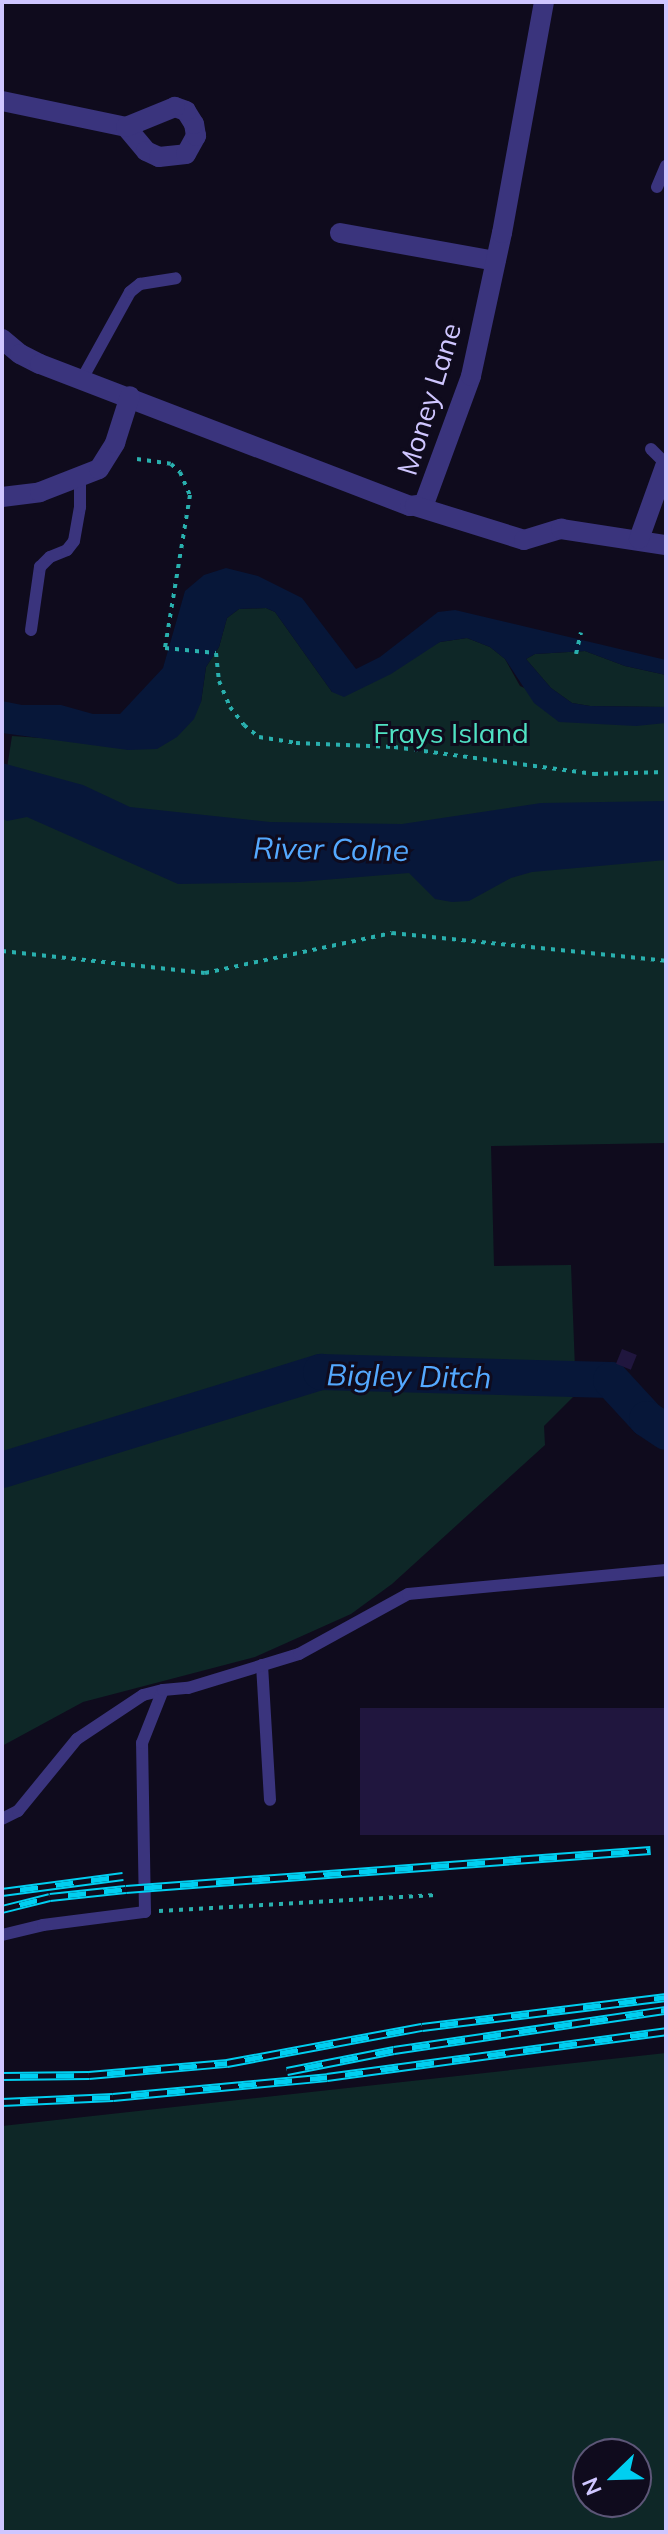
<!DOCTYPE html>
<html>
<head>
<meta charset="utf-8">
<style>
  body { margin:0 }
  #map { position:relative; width:668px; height:2534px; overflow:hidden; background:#0f0b1d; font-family:Mulish,sans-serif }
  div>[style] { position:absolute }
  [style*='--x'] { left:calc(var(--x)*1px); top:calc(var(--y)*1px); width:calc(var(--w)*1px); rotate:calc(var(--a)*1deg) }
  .green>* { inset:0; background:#0e2727 }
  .water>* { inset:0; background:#071739 }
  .river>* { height:36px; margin:-18px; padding:0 18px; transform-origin:18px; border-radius:18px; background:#071739 }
  .building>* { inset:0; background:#20163e; transform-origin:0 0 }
  .path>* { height:4px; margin-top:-2px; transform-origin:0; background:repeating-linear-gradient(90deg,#29b0ae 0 4px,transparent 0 10px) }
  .service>* { height:12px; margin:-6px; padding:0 6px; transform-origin:6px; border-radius:6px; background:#3a347d }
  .minor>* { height:20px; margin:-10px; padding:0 10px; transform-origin:10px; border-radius:10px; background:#3a347d }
  .rail>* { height:9px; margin-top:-4.5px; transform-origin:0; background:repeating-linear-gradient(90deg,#0f0b1d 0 18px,#00cff1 0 36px); box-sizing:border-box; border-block:2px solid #00cff1 }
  span { translate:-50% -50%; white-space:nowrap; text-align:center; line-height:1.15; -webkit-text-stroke:6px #0f0b1d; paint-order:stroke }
  .street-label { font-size:28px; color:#cfc6ff }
  .park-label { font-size:28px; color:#50e1c3 }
  .water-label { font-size:30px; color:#54a9ff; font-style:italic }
  .frame { position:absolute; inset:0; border:4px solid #cfc6ff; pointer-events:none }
  .north { position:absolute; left:572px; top:2438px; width:80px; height:80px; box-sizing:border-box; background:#0f0b1d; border:2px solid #5c5677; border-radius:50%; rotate:247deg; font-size:22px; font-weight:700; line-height:32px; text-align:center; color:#cfc6ff }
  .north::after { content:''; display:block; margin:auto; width:28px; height:36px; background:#00cff1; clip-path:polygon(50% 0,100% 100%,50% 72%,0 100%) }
</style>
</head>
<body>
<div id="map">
  <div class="green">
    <i style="clip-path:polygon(266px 608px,275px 612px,332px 692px,440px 642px,467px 638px,490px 647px,505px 659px,520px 686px,605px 723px,666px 723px,666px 1143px,491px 1146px,494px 1266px,571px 1265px,576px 1394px,544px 1426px,545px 1445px,392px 1584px,351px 1614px,255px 1657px,83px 1702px,2px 1746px,2px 800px,12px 736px,57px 739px,201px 702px,206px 667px,219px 647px,227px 618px,239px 609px)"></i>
    <i style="clip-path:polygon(585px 651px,625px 666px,666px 675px,666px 707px,590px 706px,572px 703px,551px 688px,526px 659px,535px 654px)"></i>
    <i style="clip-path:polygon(evenodd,666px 2053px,666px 2532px,2px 2532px,2px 2126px,666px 2053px,588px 2454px,636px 2454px,636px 2502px,588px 2502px,588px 2454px)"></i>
  </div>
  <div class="water">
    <i style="clip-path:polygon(226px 568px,258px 576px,302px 598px,356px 669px,380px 657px,438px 612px,455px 610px,666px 660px,666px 675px,625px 666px,585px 651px,535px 654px,526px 659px,551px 688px,572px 703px,590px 706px,666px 707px,666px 723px,636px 726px,559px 722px,534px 703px,505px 659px,490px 647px,467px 638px,440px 642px,391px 674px,344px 697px,332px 692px,275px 612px,266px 608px,239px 609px,227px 618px,219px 647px,206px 667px,201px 702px,194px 719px,177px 737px,157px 749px,128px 750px,2px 733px,2px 701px,22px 705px,61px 705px,93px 714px,120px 714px,163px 668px,185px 591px,204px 575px)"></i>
    <i style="clip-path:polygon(2px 763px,83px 785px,130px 807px,270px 822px,402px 824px,541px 803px,666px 801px,666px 860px,532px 872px,511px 878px,469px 901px,452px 902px,435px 899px,409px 873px,299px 882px,178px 884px,27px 817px,7px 821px,2px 818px)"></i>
  </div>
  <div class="river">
    <i style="--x:2;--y:1470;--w:334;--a:-17.1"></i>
    <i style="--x:321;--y:1372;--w:290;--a:1.6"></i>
    <i style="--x:611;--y:1380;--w:53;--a:47.3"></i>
    <i style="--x:647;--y:1419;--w:23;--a:34"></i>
  </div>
  <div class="building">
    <i style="left:622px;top:1349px;width:16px;height:16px;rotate:22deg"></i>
    <i style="left:666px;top:1708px;width:127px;height:306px;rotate:90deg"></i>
  </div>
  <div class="path">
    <i style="--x:137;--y:459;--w:34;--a:8"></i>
    <i style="--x:171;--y:464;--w:12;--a:42"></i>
    <i style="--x:180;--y:472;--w:25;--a:67"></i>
    <i style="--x:190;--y:495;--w:155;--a:99.3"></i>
    <i style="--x:165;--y:648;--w:51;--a:5.6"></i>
    <i style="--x:216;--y:653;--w:28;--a:84"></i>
    <i style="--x:219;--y:681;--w:28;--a:67"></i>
    <i style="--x:230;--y:707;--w:23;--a:52"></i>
    <i style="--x:244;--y:725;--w:19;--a:39"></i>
    <i style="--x:259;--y:737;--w:37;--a:9"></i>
    <i style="--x:296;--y:743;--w:98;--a:2.3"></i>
    <i style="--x:394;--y:747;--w:202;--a:7.7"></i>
    <i style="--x:594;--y:774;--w:72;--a:-1.6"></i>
    <i style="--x:576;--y:654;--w:22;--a:-77"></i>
    <i style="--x:2;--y:951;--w:204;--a:6.2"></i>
    <i style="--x:205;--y:973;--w:191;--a:-12.1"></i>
    <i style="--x:392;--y:933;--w:275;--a:5.8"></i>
    <i style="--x:159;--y:1911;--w:277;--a:-3.3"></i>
  </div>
  <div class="service">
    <i style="--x:657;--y:187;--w:23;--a:-67"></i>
    <i style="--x:82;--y:379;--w:99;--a:-61.1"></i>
    <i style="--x:130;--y:292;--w:13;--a:-39"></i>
    <i style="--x:140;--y:284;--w:36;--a:-9"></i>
    <i style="--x:651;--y:449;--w:21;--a:45"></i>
    <i style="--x:31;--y:630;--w:64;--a:-81.9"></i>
    <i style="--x:40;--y:567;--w:14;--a:-45"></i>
    <i style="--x:50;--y:557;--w:18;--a:-22"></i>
    <i style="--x:67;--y:550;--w:11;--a:-52"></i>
    <i style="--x:74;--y:541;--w:35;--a:-80"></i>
    <i style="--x:80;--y:507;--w:30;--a:-90"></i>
    <i style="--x:262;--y:1665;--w:135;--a:86.6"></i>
    <i style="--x:2;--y:1819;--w:18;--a:-27"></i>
    <i style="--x:18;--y:1811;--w:93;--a:-50.7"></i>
    <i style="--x:77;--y:1739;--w:79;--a:-33.7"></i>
    <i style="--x:143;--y:1695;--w:21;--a:-14"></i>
    <i style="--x:2;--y:1935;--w:42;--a:-13.7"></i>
    <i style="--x:43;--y:1925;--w:103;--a:-7.3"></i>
    <i style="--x:145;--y:1912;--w:169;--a:-91"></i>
    <i style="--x:142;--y:1743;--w:57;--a:-68.4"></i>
    <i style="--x:163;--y:1690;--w:25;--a:-5"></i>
    <i style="--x:188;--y:1688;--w:116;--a:-17"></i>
    <i style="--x:299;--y:1654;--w:124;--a:-28.8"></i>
    <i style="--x:408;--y:1594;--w:259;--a:-5.3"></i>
  </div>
  <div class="minor">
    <i style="--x:2;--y:101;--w:127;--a:11.8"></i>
    <i style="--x:126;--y:127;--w:31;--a:50"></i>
    <i style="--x:146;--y:151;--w:14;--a:25"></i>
    <i style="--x:159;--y:157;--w:27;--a:-6"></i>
    <i style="--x:186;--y:154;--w:21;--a:-61"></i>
    <i style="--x:196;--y:136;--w:12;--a:-99"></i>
    <i style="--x:194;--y:124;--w:15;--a:-122"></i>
    <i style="--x:186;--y:111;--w:12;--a:-160"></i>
    <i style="--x:175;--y:107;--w:53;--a:157.8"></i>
    <i style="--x:340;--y:233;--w:158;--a:10.2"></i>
    <i style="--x:2;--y:339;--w:23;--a:40"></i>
    <i style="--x:20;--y:354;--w:22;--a:27"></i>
    <i style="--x:40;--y:364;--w:396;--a:21"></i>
    <i style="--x:410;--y:506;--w:14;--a:-8"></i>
    <i style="--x:424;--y:504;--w:136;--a:-69.8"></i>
    <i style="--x:471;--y:376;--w:146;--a:-77.8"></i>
    <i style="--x:502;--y:233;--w:235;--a:-79.7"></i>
    <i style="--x:2;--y:497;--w:38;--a:-7"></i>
    <i style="--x:40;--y:492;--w:63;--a:-21.3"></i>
    <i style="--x:99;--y:469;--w:31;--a:-58"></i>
    <i style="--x:115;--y:443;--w:49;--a:-72.3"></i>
    <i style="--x:415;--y:506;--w:114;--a:17.3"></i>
    <i style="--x:524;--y:540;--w:39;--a:-17"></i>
    <i style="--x:561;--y:529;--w:106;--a:8.7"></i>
    <i style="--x:639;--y:539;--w:80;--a:-70.2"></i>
  </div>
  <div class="rail">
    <i style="--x:2;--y:1892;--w:122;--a:-7.5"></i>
    <i style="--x:2;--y:1909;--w:49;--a:-14"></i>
    <i style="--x:50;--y:1897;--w:76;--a:-6"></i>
    <i style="--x:126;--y:1889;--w:526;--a:-4.25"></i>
    <i style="--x:287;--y:2071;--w:109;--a:-11.1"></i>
    <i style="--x:394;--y:2050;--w:275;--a:-8.4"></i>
    <i style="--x:2;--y:2076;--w:87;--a:-0.7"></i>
    <i style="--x:89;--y:2075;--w:139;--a:-5"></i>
    <i style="--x:227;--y:2063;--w:198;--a:-10.5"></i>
    <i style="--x:422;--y:2027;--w:246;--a:-7"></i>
    <i style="--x:2;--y:2102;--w:111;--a:-2.6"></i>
    <i style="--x:113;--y:2097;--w:215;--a:-5.3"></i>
    <i style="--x:327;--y:2077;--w:342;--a:-7.7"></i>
  </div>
  <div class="street-label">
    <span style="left:429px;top:399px;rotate:-73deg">Money Lane</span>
  </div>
  <div class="park-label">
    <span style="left:451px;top:733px">Frays Island</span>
  </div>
  <div class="water-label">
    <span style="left:331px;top:849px;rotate:1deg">River Colne</span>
    <span style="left:409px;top:1376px;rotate:1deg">Bigley Ditch</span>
  </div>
  <div class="frame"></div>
  <div class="north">N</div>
</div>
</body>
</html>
